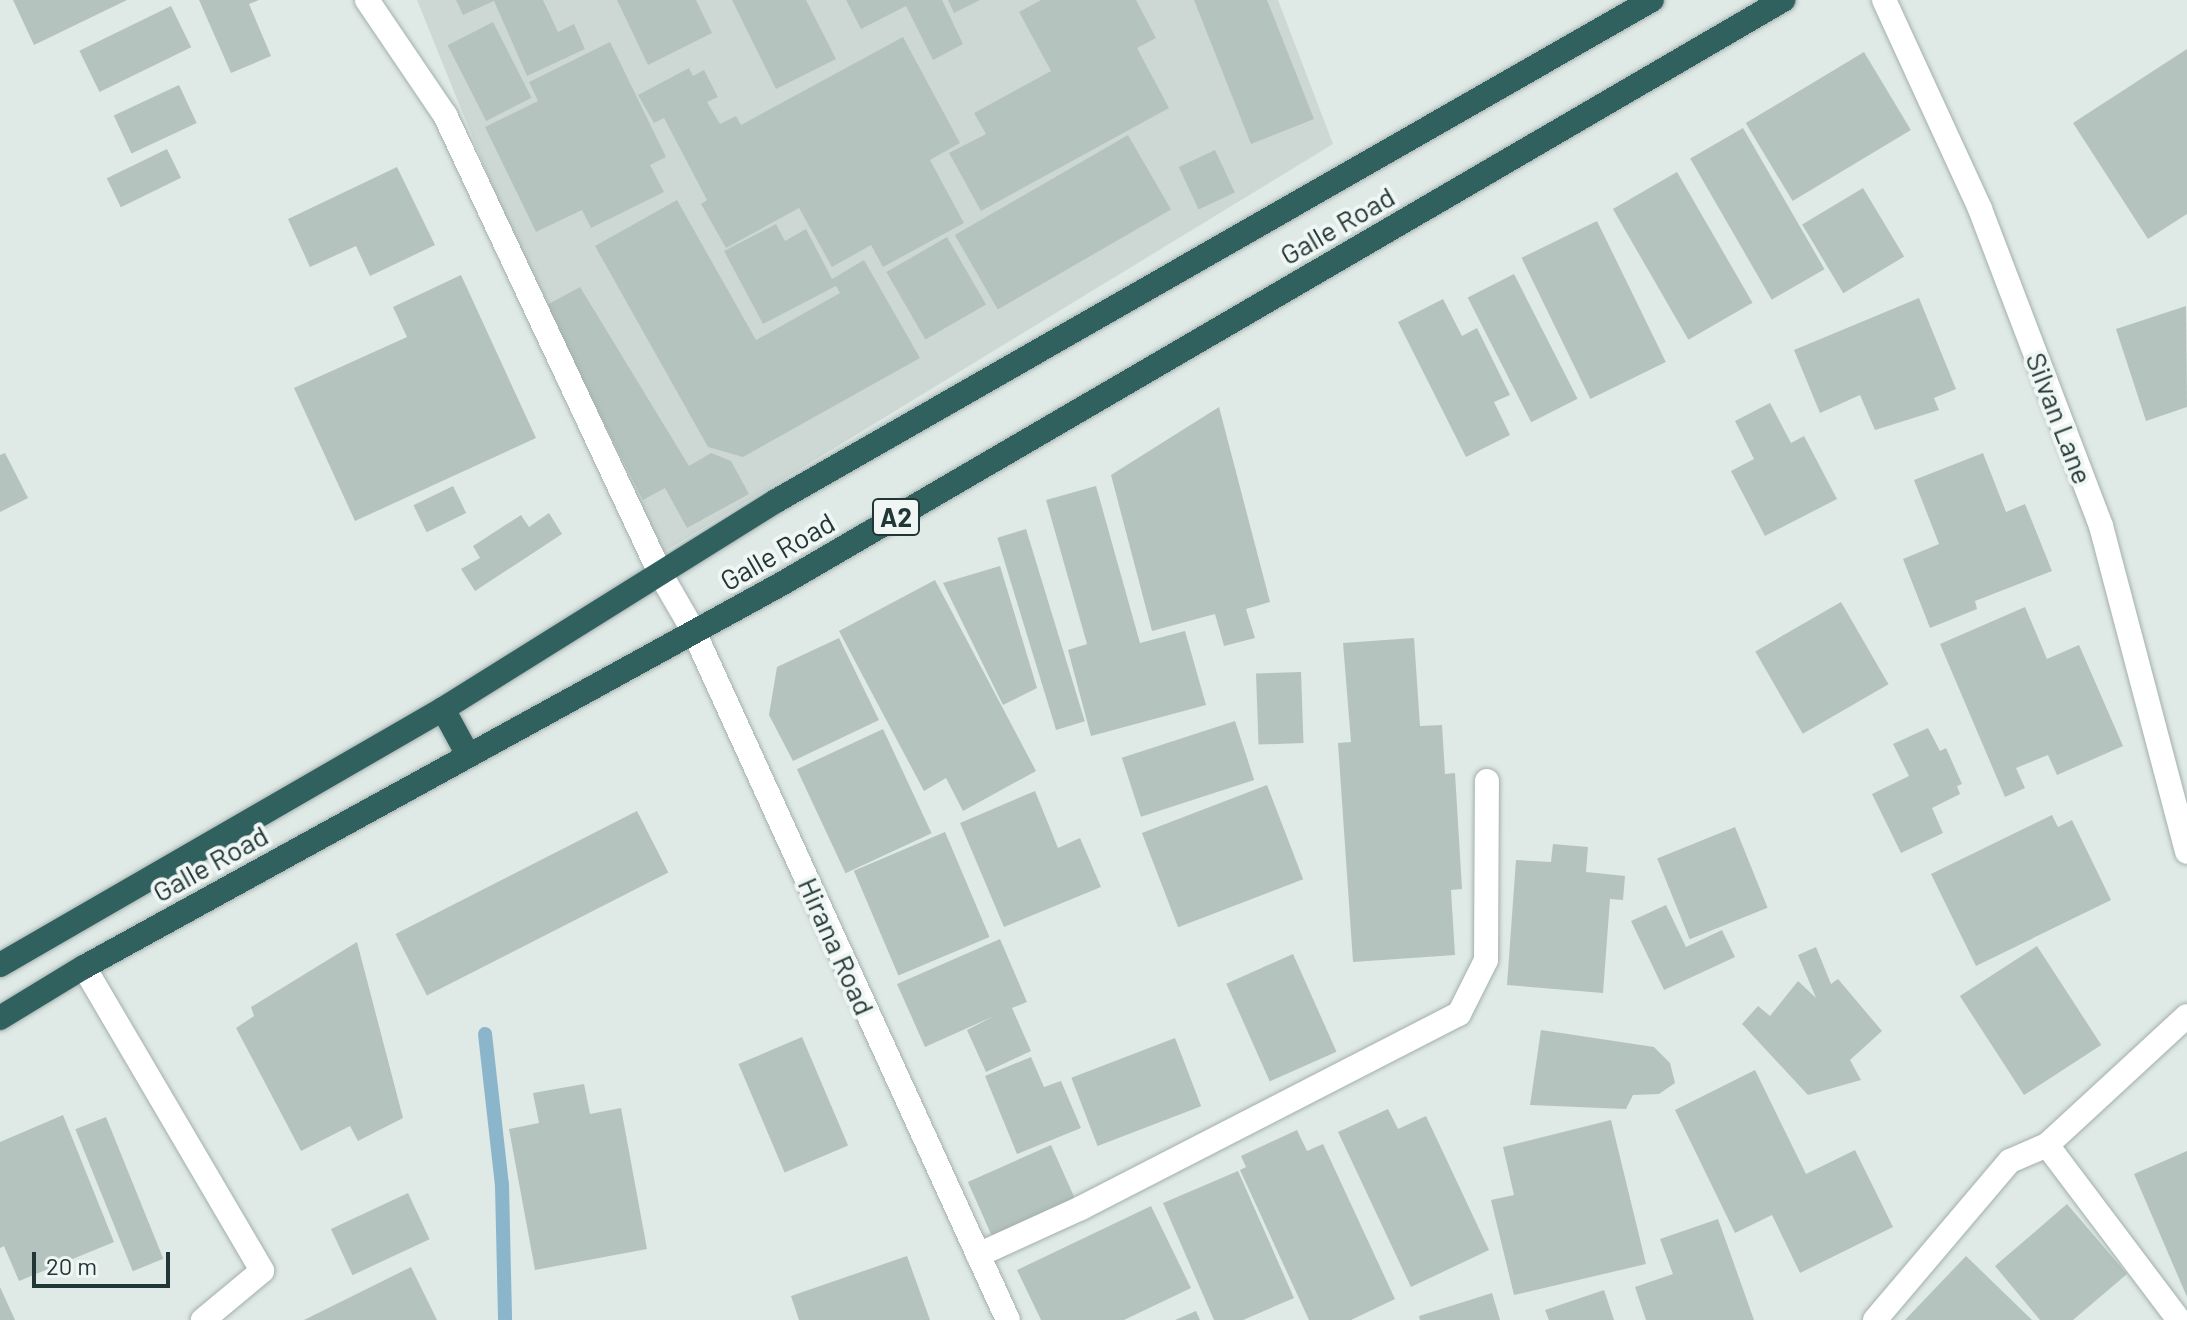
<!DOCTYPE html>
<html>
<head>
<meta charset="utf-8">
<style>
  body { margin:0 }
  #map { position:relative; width:2187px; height:1320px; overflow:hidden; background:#dfe9e6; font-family:Barlow,sans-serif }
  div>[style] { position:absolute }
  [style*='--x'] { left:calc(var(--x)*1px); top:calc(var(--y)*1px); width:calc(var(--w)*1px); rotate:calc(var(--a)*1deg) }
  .built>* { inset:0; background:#cdd8d5 }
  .stream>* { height:14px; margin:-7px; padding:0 7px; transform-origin:7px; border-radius:7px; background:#8bb5ca }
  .building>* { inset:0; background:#b5c3bf; transform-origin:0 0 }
  .roads { filter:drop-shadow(0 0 2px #a3b0ad) drop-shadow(0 0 2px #a3b0ad) }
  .street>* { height:24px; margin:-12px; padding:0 12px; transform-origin:12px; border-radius:12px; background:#fff }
  .secondary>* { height:24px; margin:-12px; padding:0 12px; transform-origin:12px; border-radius:12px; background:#fff }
  .highway>* { height:24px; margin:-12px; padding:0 12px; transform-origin:12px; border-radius:12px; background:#30615f }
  span { translate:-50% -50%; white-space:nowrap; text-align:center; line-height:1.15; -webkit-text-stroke:8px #eff6f4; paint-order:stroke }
  .shield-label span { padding:2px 6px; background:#eff6f4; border:2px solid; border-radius:6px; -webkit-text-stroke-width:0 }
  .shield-label { font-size:26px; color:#223735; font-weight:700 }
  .street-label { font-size:28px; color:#223735 }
  .scale { position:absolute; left:32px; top:1252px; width:138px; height:36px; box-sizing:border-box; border:4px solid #223735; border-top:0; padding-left:10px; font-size:24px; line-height:28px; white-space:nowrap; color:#223735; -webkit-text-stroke:6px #eff6f4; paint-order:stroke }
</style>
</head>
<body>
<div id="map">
  <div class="built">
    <i style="clip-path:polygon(417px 0,1278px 0,1333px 144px,654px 558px,540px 304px)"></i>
  </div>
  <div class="stream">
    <i style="--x:485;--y:1034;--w:152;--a:83.6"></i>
    <i style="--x:502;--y:1185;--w:135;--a:88.7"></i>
  </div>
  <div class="building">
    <i style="clip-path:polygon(13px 0,127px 0,34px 45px)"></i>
    <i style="clip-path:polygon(199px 0,259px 0,249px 4px,271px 56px,231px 73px)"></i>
    <i style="clip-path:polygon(456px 0,543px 0,558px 32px,574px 24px,585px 49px,527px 76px,494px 1px,463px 15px)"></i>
    <i style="clip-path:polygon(617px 0,696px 0,712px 33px,648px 65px)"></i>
    <i style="clip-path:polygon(732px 0,806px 0,836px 59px,776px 89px)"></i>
    <i style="clip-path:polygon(846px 0,942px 0,963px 44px,933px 60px,906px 6px,861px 29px)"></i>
    <i style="clip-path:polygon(948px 0,980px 0,954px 13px)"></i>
    <i style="clip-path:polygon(1041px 0,1136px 0,1156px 38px,1137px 48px,1169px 108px,981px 211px,949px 153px,986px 134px,974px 113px,1051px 71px,1019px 12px)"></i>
    <i style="clip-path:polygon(1194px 0,1267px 0,1314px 119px,1251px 144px)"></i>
    <i style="left:171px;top:6px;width:46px;height:102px;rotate:64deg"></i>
    <i style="left:493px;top:22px;width:85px;height:51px;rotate:63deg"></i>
    <i style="clip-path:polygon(903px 37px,960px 143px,930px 160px,964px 223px,883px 267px,871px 245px,832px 267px,799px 208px,726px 248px,701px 204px,707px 200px,664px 118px,654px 123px,638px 95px,689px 68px,693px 76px,704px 70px,718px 97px,707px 102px,720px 124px,736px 116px,741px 125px)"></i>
    <i style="clip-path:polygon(610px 42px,666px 157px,650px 165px,664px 192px,591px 228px,582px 210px,536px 232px,485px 127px,538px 101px,529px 82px)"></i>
    <i style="clip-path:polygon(2187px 49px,2187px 214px,2148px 239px,2073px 123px)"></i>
    <i style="left:1864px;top:52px;width:91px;height:138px;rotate:59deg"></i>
    <i style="left:179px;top:85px;width:42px;height:72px;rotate:65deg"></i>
    <i style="left:1743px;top:128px;width:163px;height:61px;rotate:60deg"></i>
    <i style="left:1128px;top:135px;width:86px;height:200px;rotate:60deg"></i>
    <i style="left:167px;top:149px;width:32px;height:67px;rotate:64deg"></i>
    <i style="left:1215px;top:150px;width:47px;height:40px;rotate:65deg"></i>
    <i style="clip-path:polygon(397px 167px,435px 245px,370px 276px,356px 246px,310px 267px,288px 219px)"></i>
    <i style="left:1677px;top:172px;width:151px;height:74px;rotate:60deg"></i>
    <i style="left:1863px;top:188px;width:80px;height:71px;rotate:59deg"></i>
    <i style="clip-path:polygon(677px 200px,756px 340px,840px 293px,836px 286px,763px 324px,724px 251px,776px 224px,785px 241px,806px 229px,832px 279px,864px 260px,920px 358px,743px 457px,708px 447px,595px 246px)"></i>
    <i style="left:1597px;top:221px;width:157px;height:84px;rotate:64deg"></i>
    <i style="left:947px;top:237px;width:78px;height:70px;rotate:60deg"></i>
    <i style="left:1514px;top:274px;width:140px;height:52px;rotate:63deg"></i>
    <i style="clip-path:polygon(461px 275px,536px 438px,355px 521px,294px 388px,407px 337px,393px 307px)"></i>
    <i style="clip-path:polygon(580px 287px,689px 466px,711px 453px,731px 461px,749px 494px,687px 528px,665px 488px,643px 500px,545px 306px)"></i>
    <i style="clip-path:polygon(1919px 298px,1956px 389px,1934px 398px,1939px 410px,1875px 430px,1860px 395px,1820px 413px,1794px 350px)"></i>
    <i style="clip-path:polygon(1443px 299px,1462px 336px,1477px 328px,1510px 395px,1494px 402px,1510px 435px,1466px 457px,1398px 322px)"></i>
    <i style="clip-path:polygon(2186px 306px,2187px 407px,2146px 421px,2116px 329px)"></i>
    <i style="clip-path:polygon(1770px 403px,1791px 443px,1804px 436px,1837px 499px,1765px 536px,1731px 471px,1754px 459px,1735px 421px)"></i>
    <i style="clip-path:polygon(1219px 407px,1270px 602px,1246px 609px,1255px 638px,1224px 646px,1215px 614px,1152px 631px,1111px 475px)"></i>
    <i style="clip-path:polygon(5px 453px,28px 498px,0 512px,0 455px)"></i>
    <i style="clip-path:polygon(1983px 453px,2006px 512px,2025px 504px,2052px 571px,1975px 601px,1977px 609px,1930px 628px,1903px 559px,1939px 544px,1914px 480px)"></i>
    <i style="left:453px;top:486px;width:30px;height:44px;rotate:64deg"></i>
    <i style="clip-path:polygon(1096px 486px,1140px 643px,1185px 631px,1206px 705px,1091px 736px,1068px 650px,1087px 644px,1046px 500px)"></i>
    <i style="clip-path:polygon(549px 513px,562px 534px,475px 591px,461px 569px,480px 558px,473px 546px,521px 515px,529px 527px)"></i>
    <i style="left:1026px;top:529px;width:201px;height:30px;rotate:73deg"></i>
    <i style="clip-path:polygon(1000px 566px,1037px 688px,1003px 705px,943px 583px)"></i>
    <i style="clip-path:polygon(935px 580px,1036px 771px,963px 811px,946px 778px,924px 791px,839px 631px)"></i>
    <i style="left:1841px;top:602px;width:95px;height:99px;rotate:60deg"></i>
    <i style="clip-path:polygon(2025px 607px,2047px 659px,2079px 645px,2123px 746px,2057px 775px,2048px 755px,2016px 768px,2025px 788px,2005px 797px,1940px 644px)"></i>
    <i style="clip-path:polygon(839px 638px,879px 720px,793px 761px,769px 715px,777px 667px)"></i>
    <i style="clip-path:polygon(1414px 638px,1420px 726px,1442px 725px,1445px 774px,1455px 773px,1462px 889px,1451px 890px,1455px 955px,1353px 962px,1338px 743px,1351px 742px,1343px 643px)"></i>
    <i style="left:1301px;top:672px;width:71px;height:45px;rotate:88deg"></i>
    <i style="left:1235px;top:721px;width:62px;height:119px;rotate:72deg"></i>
    <i style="clip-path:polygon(1928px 728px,1940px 751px,1946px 748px,1962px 784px,1957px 786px,1960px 794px,1932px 808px,1943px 833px,1901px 853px,1872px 794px,1909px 776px,1893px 744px)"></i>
    <i style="left:883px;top:729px;width:115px;height:95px;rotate:65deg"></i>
    <i style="left:1267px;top:785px;width:101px;height:134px;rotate:69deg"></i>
    <i style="clip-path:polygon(1035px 791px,1058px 848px,1080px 838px,1101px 887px,1004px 927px,960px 823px)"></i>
    <i style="left:637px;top:811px;width:69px;height:271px;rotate:63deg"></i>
    <i style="clip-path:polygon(2052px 815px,2058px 827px,2072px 820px,2111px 900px,1976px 966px,1931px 874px)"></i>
    <i style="left:1735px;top:827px;width:87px;height:84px;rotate:68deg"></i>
    <i style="left:945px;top:832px;width:114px;height:99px;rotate:67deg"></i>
    <i style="clip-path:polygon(1553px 844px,1588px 847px,1586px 872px,1625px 876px,1623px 900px,1610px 899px,1603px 993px,1507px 985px,1516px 860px,1551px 862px)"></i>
    <i style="clip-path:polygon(1666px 905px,1686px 947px,1722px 930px,1735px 957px,1664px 990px,1631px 921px)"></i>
    <i style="clip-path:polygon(1000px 939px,1027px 1002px,1012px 1008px,1031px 1051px,986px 1072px,967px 1030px,994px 1016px,925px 1047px,897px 984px)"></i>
    <i style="clip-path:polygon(357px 942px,403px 1118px,358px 1141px,350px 1126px,301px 1151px,236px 1028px,254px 1016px,251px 1007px)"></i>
    <i style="left:2037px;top:946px;width:118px;height:92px;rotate:57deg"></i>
    <i style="clip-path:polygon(1816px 947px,1831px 984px,1838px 979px,1882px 1031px,1850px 1060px,1861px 1080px,1808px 1095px,1742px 1024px,1758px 1006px,1770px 1016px,1798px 981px,1816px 998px,1798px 955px)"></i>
    <i style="left:1293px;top:954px;width:107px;height:73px;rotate:66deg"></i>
    <i style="clip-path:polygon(1541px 1030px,1654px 1047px,1670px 1063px,1675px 1083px,1659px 1094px,1633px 1095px,1626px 1109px,1530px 1105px)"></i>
    <i style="left:802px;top:1037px;width:118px;height:69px;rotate:67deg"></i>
    <i style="left:1175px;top:1038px;width:73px;height:111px;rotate:69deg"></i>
    <i style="clip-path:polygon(1031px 1057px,1044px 1087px,1061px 1081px,1081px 1128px,1017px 1154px,985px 1076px)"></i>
    <i style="clip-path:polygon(1755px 1070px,1806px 1174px,1855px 1150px,1893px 1227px,1800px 1273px,1772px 1215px,1735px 1233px,1675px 1110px)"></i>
    <i style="clip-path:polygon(584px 1084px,590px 1114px,621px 1108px,647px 1249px,535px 1270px,509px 1129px,539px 1123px,533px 1093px)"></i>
    <i style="clip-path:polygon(1388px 1109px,1398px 1129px,1426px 1116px,1489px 1250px,1411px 1287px,1338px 1132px)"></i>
    <i style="clip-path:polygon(63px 1115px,114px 1242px,19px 1281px,4px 1246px,0 1248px,0 1142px)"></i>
    <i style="left:106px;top:1117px;width:153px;height:33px;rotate:68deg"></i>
    <i style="clip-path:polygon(1611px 1120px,1646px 1264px,1514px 1295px,1491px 1200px,1514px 1195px,1503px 1147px)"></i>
    <i style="clip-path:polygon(1297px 1130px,1307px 1151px,1323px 1144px,1395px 1299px,1351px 1320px,1309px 1320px,1240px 1170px,1246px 1167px,1241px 1156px)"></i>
    <i style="left:1051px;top:1145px;width:68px;height:91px;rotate:66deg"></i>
    <i style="clip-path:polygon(2187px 1151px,2187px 1297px,2134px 1174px)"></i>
    <i style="clip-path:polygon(1238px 1171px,1294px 1298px,1243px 1320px,1214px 1320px,1163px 1203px)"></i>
    <i style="left:408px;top:1193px;width:51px;height:85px;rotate:65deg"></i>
    <i style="clip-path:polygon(2067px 1204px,2127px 1274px,2073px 1320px,2040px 1320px,1995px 1266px)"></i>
    <i style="clip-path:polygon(1151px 1206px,1191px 1288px,1124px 1320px,1041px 1320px,1017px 1270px)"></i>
    <i style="clip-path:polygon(1718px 1219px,1754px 1320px,1646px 1320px,1635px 1287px,1673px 1274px,1660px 1239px)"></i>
    <i style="clip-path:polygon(907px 1256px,930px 1320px,799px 1320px,791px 1296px)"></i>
    <i style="clip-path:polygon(1966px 1256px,2032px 1320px,1905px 1320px)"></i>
    <i style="clip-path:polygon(411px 1267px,437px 1320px,304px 1320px)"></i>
    <i style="clip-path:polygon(0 1287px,15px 1320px,0 1320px)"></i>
    <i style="clip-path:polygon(1604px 1290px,1614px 1320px,1549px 1320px,1545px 1310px)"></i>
    <i style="clip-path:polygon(1492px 1293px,1500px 1320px,1420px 1320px,1419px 1316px)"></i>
    <i style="clip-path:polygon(1196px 1311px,1200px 1320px,1175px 1320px)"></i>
  </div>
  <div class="roads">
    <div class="street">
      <i style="--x:1884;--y:0;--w:230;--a:65.3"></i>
      <i style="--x:1980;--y:209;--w:339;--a:69.1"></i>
      <i style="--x:2101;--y:526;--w:337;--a:75.2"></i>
      <i style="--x:84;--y:967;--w:352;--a:59.6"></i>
      <i style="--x:262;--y:1271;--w:77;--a:140.3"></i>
      <i style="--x:2047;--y:1145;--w:219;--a:53"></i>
      <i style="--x:978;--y:1255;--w:113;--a:-24.5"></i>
      <i style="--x:1081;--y:1208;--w:425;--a:-27.2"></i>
      <i style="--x:1459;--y:1014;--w:60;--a:-63.4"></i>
      <i style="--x:1486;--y:960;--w:179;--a:-89.7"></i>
      <i style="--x:1875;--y:1320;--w:209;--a:-49.7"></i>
      <i style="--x:2010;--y:1161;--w:40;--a:-23.4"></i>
      <i style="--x:2047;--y:1145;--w:190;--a:-42.7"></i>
    </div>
    <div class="secondary">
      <i style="--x:367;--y:0;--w:139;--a:55.9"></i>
      <i style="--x:445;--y:115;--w:508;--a:64.85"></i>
      <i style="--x:661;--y:575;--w:66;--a:59.9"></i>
      <i style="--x:694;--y:632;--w:756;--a:65.47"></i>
    </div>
    <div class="highway">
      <i style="--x:443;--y:709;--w:52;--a:61.5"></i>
      <i style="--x:0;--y:965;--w:512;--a:-30.02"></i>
      <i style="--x:443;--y:709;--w:393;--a:-32"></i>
      <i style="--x:776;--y:501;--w:1009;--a:-29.77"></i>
      <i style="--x:0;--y:1018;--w:98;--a:-31.3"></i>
      <i style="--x:84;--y:967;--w:798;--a:-28.78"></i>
      <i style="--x:783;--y:583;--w:1158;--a:-30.24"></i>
    </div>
  </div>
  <div class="shield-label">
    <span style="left:896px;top:517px">A2</span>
  </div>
  <div class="street-label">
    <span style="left:1337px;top:225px;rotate:-30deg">Galle Road</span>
    <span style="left:2060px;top:418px;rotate:69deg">Silvan Lane</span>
    <span style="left:777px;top:551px;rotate:-30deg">Galle Road</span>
    <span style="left:210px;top:863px;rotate:-29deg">Galle Road</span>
    <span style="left:837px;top:946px;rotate:66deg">Hirana Road</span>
  </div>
  <div class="scale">20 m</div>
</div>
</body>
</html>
